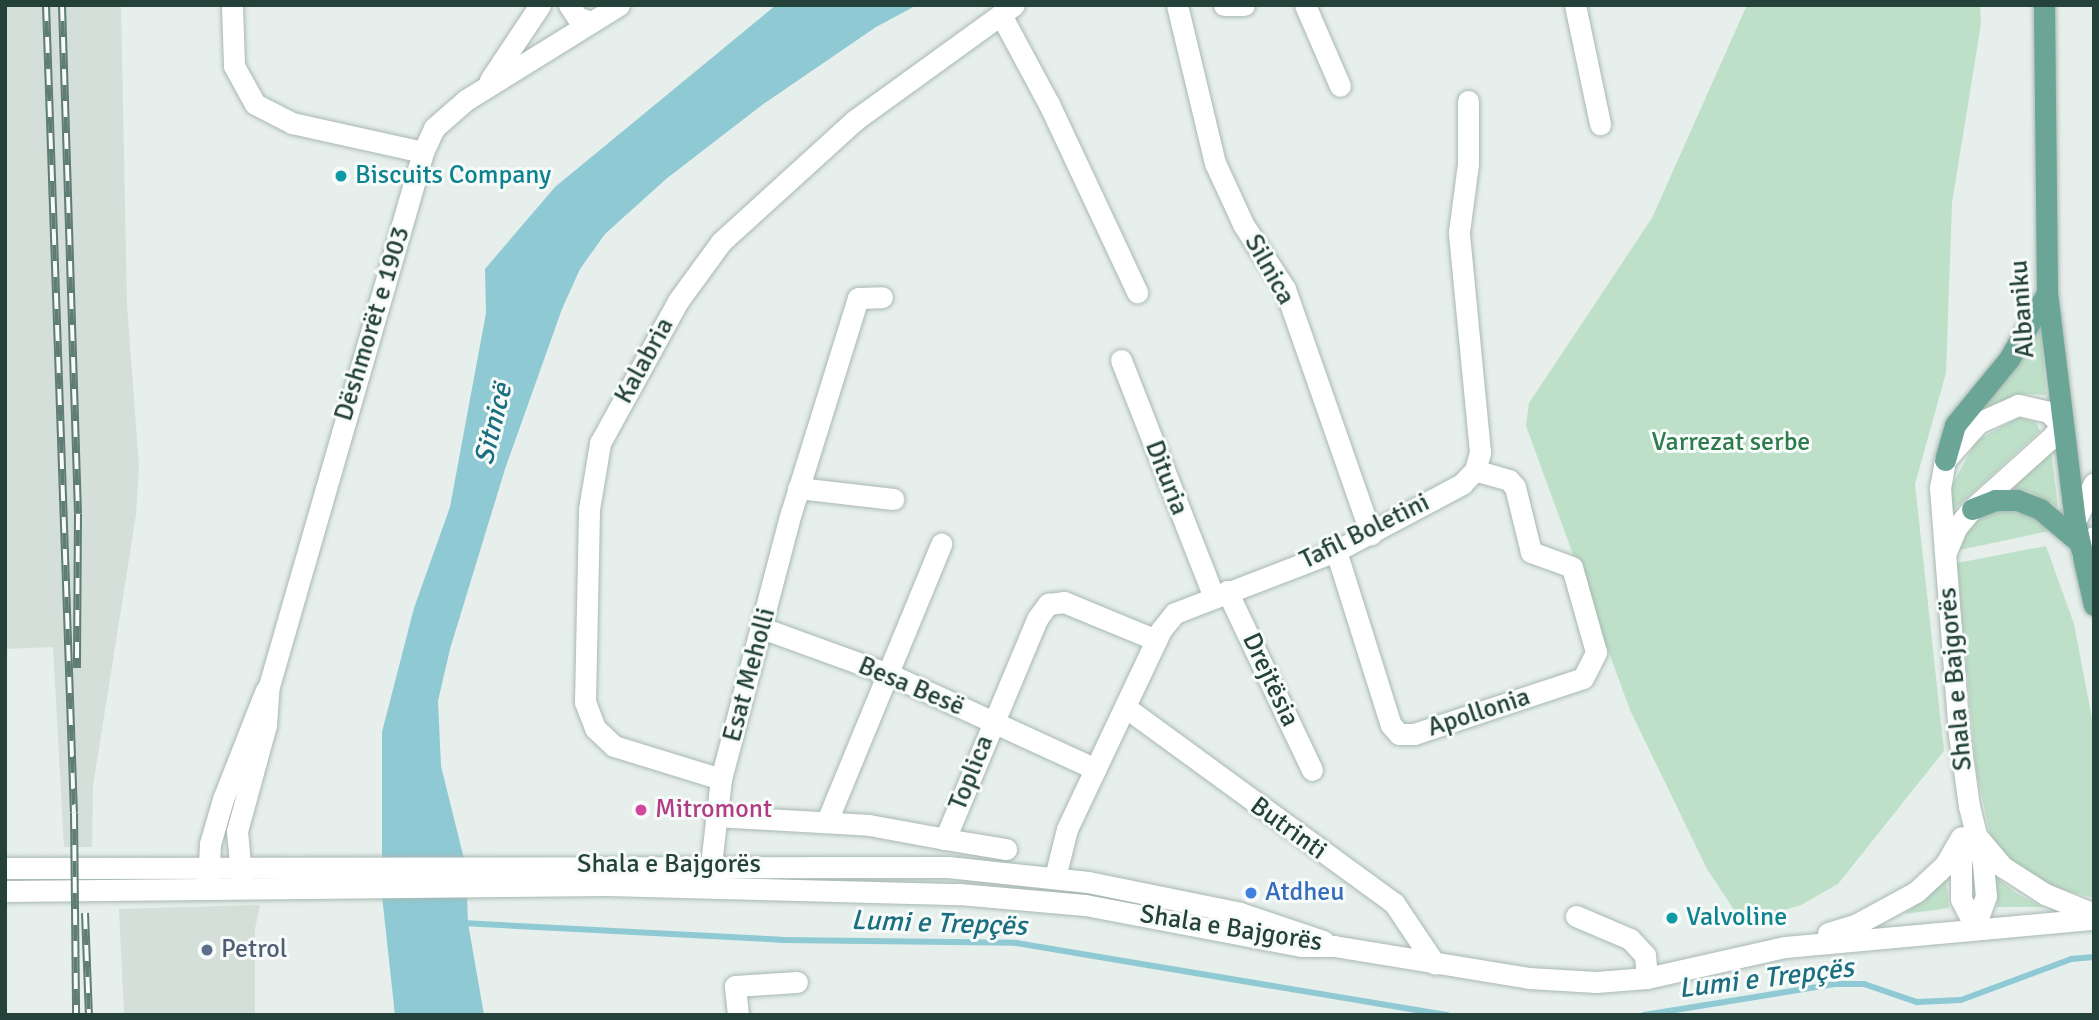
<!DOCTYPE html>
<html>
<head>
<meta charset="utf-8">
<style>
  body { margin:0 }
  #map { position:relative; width:2099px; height:1020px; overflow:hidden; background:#e6efeb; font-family:Signika,sans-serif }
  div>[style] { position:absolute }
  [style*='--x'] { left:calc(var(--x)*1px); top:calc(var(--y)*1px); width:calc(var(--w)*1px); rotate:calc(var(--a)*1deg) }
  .built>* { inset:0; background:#d4dfda }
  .green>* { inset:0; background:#bfe0c8 }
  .water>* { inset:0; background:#8ec9d4 }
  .stream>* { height:6px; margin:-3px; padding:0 3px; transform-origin:3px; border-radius:3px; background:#8ec9d4 }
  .roads { filter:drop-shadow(0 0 2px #a8b8b2) drop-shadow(0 0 2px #a8b8b2) }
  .minor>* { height:21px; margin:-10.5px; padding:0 10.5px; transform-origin:10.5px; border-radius:10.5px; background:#fff }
  .secondary>* { height:21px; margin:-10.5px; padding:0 10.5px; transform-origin:10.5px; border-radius:10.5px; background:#fff }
  .primary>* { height:21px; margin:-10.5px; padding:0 10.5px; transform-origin:10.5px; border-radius:10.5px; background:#6aa596 }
  .rail>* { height:8px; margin-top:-4px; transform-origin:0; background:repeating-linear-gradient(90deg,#f7fbf9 0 16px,#5f7d75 0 32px); box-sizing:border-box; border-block:2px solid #5f7d75 }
  .dots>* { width:19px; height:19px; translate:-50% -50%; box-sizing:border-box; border:4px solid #f7fbf9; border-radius:50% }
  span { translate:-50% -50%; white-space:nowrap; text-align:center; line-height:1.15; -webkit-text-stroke:6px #f7fbf9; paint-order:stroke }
  .culture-label { font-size:26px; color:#0d838f }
  .left { translate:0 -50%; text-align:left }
  .street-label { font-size:26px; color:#24423a }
  .park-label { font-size:26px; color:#2d7a4b }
  .hotel-label { font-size:26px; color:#b23c85 }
  .shop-label { font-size:26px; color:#366cbe }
  .service-label { font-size:26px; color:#4e5e75 }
  .water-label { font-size:28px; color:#1c6f80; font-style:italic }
  .frame { position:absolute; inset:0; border:7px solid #24423a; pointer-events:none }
</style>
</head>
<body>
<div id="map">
  <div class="built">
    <i style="clip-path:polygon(5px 5px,121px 5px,127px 305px,139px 466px,136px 515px,93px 786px,92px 847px,64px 847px,53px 647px,5px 649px)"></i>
    <i style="clip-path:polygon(260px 905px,255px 929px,255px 1015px,124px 1015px,119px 909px)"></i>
  </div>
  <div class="green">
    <i style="clip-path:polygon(1747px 5px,1980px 5px,1981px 24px,1952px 203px,1946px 373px,1915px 484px,1944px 751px,1838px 884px,1801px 905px,1742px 922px,1707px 869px,1630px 710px,1526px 426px,1529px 403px,1652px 218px)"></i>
    <i style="clip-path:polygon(2041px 330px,2046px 395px,2024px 394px,1982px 410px)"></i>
    <i style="clip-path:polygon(2018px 418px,2036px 422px,2040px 431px,1950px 513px,1950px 489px,1976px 441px)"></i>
    <i style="clip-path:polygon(2051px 450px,2058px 507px,2029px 491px,2009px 489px)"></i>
    <i style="clip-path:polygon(1999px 509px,2038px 517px,2049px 531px,1955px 551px,1963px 532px,1979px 516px)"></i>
    <i style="clip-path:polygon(2046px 546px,2074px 624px,2094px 729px,2094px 898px,2046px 885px,1993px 847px,1976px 769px,1957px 563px)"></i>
    <i style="clip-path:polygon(1996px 877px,2016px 893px,2043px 907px,1997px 907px)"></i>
    <i style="clip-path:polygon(1946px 878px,1949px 908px,1905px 914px,1926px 897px)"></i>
  </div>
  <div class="water">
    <i style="clip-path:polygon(776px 5px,917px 5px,876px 27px,762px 105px,666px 179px,605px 234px,580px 269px,562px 309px,505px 469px,450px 649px,438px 701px,441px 766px,466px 867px,468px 923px,484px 1015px,395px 1015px,382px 896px,382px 732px,414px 608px,450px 507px,486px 313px,485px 269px,555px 187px)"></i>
  </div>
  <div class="stream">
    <i style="--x:462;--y:923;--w:320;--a:3"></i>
    <i style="--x:782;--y:940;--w:234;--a:0.7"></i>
    <i style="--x:1016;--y:943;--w:438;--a:9.5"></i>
    <i style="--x:1644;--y:1015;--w:193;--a:-9.2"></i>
    <i style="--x:1835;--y:984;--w:29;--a:0"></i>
    <i style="--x:1864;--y:984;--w:56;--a:18.8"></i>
    <i style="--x:1917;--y:1002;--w:44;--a:-2.6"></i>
    <i style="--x:1961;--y:1000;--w:117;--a:-20.4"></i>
    <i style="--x:2071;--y:959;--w:23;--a:-5"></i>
  </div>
  <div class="roads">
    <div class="minor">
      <i style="--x:232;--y:5;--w:61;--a:88.1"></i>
      <i style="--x:234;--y:66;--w:43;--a:61.1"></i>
      <i style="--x:255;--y:104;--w:42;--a:27.2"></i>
      <i style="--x:292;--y:123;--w:134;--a:12.5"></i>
      <i style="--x:569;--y:5;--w:14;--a:56"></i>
      <i style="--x:577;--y:17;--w:15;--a:20"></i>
      <i style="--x:1177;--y:5;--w:163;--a:76.5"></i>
      <i style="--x:1215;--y:163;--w:67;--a:65.3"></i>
      <i style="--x:1243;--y:224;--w:77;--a:57.1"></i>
      <i style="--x:1285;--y:289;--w:260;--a:70.7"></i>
      <i style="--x:1224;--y:5;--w:20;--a:0"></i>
      <i style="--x:1305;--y:5;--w:88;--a:66.6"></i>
      <i style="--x:1575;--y:5;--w:122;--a:78.1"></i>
      <i style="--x:1001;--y:15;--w:101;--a:61.7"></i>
      <i style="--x:1049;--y:104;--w:208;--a:64.9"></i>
      <i style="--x:490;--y:80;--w:90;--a:-56.3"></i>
      <i style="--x:1121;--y:360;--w:252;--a:68.6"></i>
      <i style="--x:798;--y:488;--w:96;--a:6.6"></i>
      <i style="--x:2075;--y:521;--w:42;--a:-63.4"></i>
      <i style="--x:1336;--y:551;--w:182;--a:72.5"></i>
      <i style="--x:1391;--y:725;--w:12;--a:48"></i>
      <i style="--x:1399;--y:734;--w:15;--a:0"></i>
      <i style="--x:1414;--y:734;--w:178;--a:-18.3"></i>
      <i style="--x:1583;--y:678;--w:29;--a:-63"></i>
      <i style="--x:1596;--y:652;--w:88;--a:-105.8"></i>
      <i style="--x:1572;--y:567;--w:44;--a:-159.9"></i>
      <i style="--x:1531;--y:552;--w:67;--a:-103.8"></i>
      <i style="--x:1515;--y:487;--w:9;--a:-131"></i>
      <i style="--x:1509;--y:480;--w:35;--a:-164"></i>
      <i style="--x:2082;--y:554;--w:21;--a:-55"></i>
      <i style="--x:1227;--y:591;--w:198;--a:64.6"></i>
      <i style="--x:762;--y:628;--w:137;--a:20"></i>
      <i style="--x:891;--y:675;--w:225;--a:24.7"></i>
      <i style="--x:1125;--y:707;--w:333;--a:36.1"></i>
      <i style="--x:1394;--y:903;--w:73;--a:56.1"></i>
      <i style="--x:721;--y:779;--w:112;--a:-162.9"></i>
      <i style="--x:614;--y:746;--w:26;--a:-137"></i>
      <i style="--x:595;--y:728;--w:28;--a:-111"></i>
      <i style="--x:585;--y:702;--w:193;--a:-88.8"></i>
      <i style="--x:589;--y:509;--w:67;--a:-80.5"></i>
      <i style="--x:600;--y:443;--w:162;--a:-61.2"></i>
      <i style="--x:678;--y:301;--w:73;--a:-53.9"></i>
      <i style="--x:721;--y:242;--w:181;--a:-42.3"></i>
      <i style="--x:855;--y:120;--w:196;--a:-35.9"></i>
      <i style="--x:715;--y:816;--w:154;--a:3.3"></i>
      <i style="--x:869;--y:825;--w:77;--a:10.4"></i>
      <i style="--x:945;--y:839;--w:238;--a:-67.3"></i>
      <i style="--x:1037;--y:619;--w:19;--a:-54"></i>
      <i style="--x:1048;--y:604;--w:16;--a:-7"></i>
      <i style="--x:1064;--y:602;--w:100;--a:22.4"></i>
      <i style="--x:827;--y:821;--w:300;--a:-67.6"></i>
      <i style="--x:945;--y:839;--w:62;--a:9.3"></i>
      <i style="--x:711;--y:864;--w:86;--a:-83.3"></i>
      <i style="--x:721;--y:779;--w:275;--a:-75.3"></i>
      <i style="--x:791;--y:513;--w:225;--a:-72.7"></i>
      <i style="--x:858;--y:298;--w:24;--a:-2"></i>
      <i style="--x:1055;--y:877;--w:49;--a:-76"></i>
      <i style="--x:1067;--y:829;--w:220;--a:-64.7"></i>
      <i style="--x:1161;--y:630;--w:22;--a:-51"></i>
      <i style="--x:1175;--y:613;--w:173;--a:-21.1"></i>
      <i style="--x:1336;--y:551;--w:143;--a:-28"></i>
      <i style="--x:1462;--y:484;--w:19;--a:-47"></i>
      <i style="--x:1475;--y:470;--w:19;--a:-74"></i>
      <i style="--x:1480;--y:452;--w:221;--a:-95.5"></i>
      <i style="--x:1459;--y:232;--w:69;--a:-82.5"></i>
      <i style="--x:1468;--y:164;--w:63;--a:-90"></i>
      <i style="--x:208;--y:886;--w:42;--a:-87.3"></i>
      <i style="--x:210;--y:844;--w:47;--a:-73.9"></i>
      <i style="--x:223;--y:799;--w:117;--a:-68.5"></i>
      <i style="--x:242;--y:886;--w:55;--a:-95.2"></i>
      <i style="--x:237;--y:831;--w:110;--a:-74.7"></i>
      <i style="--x:266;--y:725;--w:39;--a:-86"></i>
      <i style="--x:269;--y:686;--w:556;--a:-73.91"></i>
      <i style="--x:423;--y:152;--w:26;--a:-65"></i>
      <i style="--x:434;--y:128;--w:43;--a:-41.2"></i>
      <i style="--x:466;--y:100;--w:180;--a:-31.8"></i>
      <i style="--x:1576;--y:916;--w:59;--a:23.1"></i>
      <i style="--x:1630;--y:939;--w:22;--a:47"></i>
      <i style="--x:1645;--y:955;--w:23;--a:85"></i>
      <i style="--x:738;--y:1015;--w:29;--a:-96"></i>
      <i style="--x:735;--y:986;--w:62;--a:-3.7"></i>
    </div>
    <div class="secondary">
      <i style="--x:1946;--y:552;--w:26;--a:-67"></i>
      <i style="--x:1956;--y:528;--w:25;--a:-50"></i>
      <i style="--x:1972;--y:509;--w:109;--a:-42"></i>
      <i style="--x:2053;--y:436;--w:14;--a:-54"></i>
      <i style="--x:2061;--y:425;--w:18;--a:-133"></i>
      <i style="--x:2049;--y:412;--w:32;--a:-167"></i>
      <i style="--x:2018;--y:405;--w:44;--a:155.8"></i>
      <i style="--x:1978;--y:423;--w:50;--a:131.7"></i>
      <i style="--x:1945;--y:460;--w:28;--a:100"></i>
      <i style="--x:1940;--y:488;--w:247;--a:85.6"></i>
      <i style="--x:1959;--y:734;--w:73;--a:82.1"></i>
      <i style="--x:1969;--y:806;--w:59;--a:76.2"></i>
      <i style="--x:1983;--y:863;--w:33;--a:85"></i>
      <i style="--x:1986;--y:896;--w:33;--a:110"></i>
      <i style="--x:1980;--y:840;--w:35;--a:50"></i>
      <i style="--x:2003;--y:867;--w:50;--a:32.7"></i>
      <i style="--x:2045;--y:894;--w:53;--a:22.2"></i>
      <i style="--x:1961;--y:842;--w:57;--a:90"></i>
      <i style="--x:1961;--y:899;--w:31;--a:63"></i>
      <i style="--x:5;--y:868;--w:943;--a:-0.06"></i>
      <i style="--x:948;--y:867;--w:141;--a:6.1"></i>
      <i style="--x:1088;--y:882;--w:155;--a:11.5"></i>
      <i style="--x:1240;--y:913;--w:88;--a:18.6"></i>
      <i style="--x:5;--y:891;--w:602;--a:-0.57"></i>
      <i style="--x:607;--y:885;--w:352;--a:1.5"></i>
      <i style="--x:959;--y:894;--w:126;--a:5"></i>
      <i style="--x:1085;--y:905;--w:220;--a:10.7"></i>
      <i style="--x:1301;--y:946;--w:33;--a:0"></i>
      <i style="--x:1334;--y:946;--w:198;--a:9.3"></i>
      <i style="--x:1529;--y:978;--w:67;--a:3.4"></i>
      <i style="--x:1596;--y:982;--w:51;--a:-4.5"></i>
      <i style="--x:1647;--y:978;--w:141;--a:-12.7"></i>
      <i style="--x:1785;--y:947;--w:310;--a:-5.2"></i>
      <i style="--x:1828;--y:933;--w:30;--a:-17"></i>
      <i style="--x:1857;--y:924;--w:67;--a:-28.5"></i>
      <i style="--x:1916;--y:892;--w:40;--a:-43"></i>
      <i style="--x:1945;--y:865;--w:32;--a:-60"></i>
    </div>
    <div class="primary">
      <i style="--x:2044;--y:5;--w:288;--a:89.4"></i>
      <i style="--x:2047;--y:293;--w:230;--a:83"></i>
      <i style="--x:2075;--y:521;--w:86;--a:77.3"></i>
      <i style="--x:1945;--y:460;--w:36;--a:-74"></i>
      <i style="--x:1955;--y:425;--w:85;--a:-50.7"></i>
      <i style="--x:2009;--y:359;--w:76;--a:-60.1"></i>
      <i style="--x:1972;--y:509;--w:25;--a:-21"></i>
      <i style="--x:1995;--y:500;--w:22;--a:0"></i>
      <i style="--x:2017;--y:500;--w:25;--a:21"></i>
      <i style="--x:2040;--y:509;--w:51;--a:40.2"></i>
    </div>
  </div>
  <div class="rail">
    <i style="--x:46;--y:5;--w:808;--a:88.02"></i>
    <i style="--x:74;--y:813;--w:202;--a:89.4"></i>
    <i style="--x:62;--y:5;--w:509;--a:88.2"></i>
    <i style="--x:78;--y:514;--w:154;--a:90.4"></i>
    <i style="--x:85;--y:913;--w:102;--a:87.8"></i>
  </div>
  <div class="dots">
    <i style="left:341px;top:176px;background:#0f9aa8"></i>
    <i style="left:641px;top:810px;background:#d1479c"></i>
    <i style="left:1251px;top:893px;background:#3f7fe0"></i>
    <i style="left:1672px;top:918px;background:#0f9aa8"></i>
    <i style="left:207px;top:950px;background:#5c6f8a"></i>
  </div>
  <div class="culture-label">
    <span class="left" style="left:355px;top:176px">Biscuits Company</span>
    <span class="left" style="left:1686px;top:918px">Valvoline</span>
  </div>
  <div class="street-label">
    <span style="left:1269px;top:270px;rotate:61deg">Silnica</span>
    <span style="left:2023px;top:309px;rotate:-94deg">Albaniku</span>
    <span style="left:373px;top:324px;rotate:-73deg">Dëshmorët e 1903</span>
    <span style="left:645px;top:361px;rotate:-61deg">Kalabria</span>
    <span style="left:1166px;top:478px;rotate:69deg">Dituria</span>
    <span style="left:1365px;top:532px;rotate:-26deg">Tafil Boletini</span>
    <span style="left:750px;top:675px;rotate:-75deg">Esat Meholli</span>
    <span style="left:1956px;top:679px;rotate:-95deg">Shala e Bajgorës</span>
    <span style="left:1270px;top:680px;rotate:65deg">Drejtësia</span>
    <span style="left:911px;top:687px;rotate:23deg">Besa Besë</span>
    <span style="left:1479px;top:713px;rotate:-18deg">Apollonia</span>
    <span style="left:972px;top:773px;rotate:-68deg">Toplica</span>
    <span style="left:1288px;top:829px;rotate:36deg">Butrinti</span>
    <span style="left:669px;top:865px">Shala e Bajgorës</span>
    <span style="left:1231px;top:929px;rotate:9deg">Shala e Bajgorës</span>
  </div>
  <div class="park-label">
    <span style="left:1731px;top:443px">Varrezat serbe</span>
  </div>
  <div class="hotel-label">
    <span class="left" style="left:655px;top:810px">Mitromont</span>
  </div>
  <div class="shop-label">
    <span class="left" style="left:1265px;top:893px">Atdheu</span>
  </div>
  <div class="service-label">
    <span class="left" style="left:221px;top:950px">Petrol</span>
  </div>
  <div class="water-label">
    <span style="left:493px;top:424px;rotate:-76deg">Sitnicë</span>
    <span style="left:939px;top:923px;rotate:2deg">Lumi e Trepçës</span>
    <span style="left:1766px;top:978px;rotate:-7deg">Lumi e Trepçës</span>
  </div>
  <div class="frame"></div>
</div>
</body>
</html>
